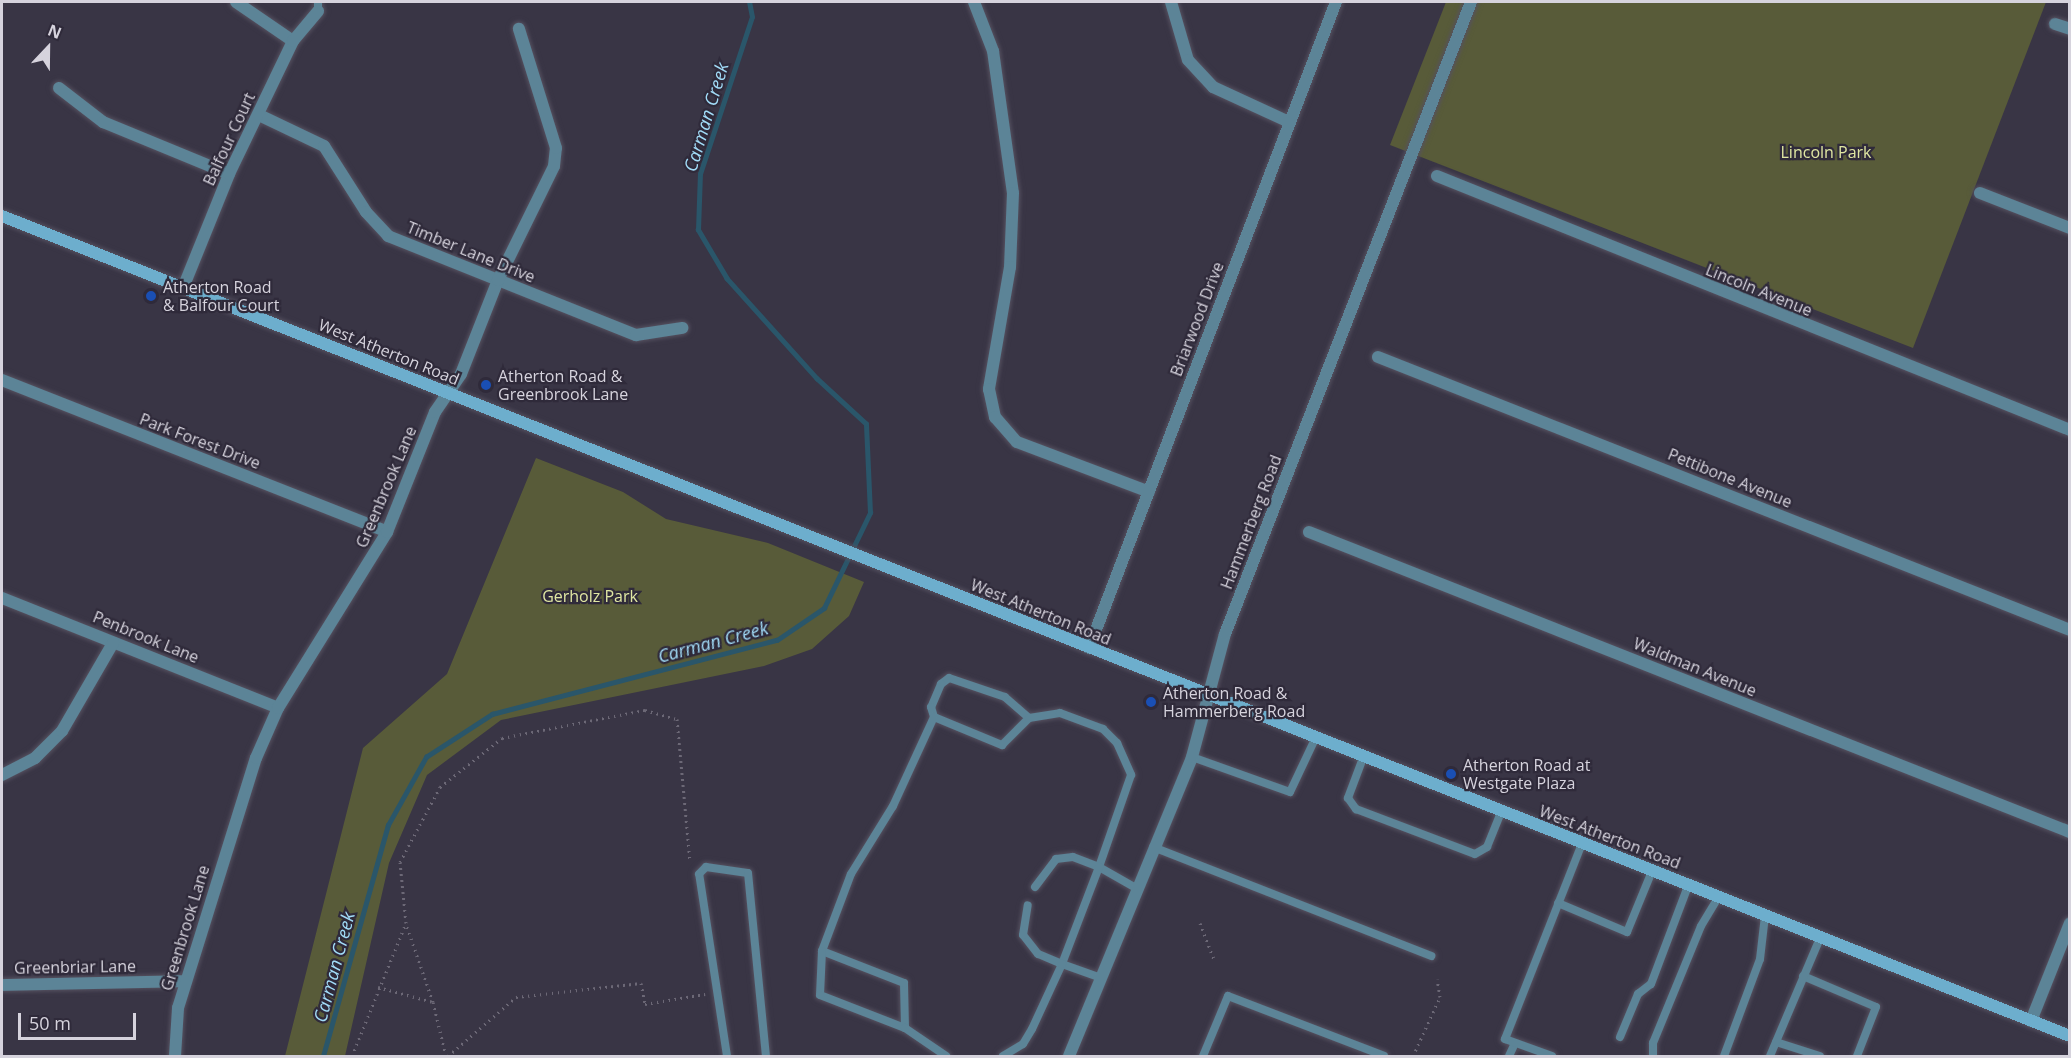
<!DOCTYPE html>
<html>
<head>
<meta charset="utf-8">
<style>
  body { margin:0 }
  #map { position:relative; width:2071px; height:1058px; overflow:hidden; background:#393545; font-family:"Open Sans",sans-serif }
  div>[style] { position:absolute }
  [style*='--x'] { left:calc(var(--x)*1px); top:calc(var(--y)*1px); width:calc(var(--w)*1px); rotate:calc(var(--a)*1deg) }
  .green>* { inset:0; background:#585b39 }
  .stream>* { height:4.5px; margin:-2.25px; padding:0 2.25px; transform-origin:2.25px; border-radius:2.25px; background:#2a566a }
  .path>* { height:3px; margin-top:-1.5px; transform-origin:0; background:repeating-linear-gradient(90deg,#6c6876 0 1.5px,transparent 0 6px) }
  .roads { filter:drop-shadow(0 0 2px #555160) drop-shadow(0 0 2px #555160) }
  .lane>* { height:8px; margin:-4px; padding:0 4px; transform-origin:4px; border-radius:4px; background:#5c8497 }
  .street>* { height:12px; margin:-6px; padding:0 6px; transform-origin:6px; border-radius:6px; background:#5c8497 }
  .secondary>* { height:12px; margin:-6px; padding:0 6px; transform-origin:6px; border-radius:6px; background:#6daecd }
  .dots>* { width:16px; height:16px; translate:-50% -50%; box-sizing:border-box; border:3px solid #2f2a3a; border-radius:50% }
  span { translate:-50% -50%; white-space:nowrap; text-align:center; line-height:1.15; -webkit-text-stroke:4.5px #2f2a3a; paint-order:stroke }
  .street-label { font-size:16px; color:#d6d3dd }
  .park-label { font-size:16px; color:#e0e7a2 }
  .poi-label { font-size:16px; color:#d6d3dd }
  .left { translate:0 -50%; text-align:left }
  .water-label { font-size:18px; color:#a2dcf8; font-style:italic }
  .frame { position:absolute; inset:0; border:3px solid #d6d3dd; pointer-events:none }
  .north { position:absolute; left:18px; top:18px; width:60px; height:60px; -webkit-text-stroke:4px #2f2a3a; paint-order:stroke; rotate:22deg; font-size:16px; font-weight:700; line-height:24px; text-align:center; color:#d6d3dd }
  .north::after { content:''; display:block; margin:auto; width:21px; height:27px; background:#d6d3dd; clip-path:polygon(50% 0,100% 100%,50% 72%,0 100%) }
  .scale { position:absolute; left:18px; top:1013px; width:118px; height:27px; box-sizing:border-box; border:3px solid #d6d3dd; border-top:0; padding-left:8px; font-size:18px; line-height:21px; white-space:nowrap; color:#d6d3dd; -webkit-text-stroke:4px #2f2a3a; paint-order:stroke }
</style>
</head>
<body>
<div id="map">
  <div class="green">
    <i style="clip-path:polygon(1446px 2px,2046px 2px,1913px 348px,1390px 145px)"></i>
    <i style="clip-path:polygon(536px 458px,623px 492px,666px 519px,768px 543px,864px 582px,849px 616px,812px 649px,764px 666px,501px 720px,427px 775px,389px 863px,345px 1056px,285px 1056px,363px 748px,447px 674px)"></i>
  </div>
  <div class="stream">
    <i style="--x:323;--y:1056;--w:240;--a:-74.3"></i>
    <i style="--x:388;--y:825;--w:78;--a:-60.8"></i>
    <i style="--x:426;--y:757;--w:79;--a:-33.1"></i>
    <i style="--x:492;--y:714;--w:294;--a:-14.6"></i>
    <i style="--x:777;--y:640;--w:57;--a:-34.2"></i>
    <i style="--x:824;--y:608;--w:106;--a:-64.2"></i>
    <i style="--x:870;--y:513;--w:89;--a:-92.6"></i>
    <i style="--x:866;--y:424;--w:67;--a:-137.4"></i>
    <i style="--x:817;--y:379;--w:135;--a:-132"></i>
    <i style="--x:727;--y:279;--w:57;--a:-120.6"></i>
    <i style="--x:698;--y:230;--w:56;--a:-88"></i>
    <i style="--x:700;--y:174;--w:165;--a:-71.7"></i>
    <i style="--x:752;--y:17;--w:15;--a:-101"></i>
  </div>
  <div class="path">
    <i style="--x:1200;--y:923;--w:39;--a:69"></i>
    <i style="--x:378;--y:987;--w:57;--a:15.3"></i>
    <i style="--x:433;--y:1002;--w:83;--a:-109.1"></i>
    <i style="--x:433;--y:1002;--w:56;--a:76.5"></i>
    <i style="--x:352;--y:1056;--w:144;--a:-67.9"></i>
    <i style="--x:406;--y:923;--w:61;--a:-95.6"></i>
    <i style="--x:400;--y:862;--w:85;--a:-61.9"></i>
    <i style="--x:440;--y:787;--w:79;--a:-38.3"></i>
    <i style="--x:502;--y:738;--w:146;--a:-11.1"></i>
    <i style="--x:645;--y:710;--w:33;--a:16"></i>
    <i style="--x:677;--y:719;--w:143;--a:84.8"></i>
    <i style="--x:448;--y:1056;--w:90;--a:-40.9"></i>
    <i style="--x:516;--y:997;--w:126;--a:-6.4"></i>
    <i style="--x:641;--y:983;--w:21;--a:79"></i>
    <i style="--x:645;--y:1004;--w:61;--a:-9.5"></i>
    <i style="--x:1413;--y:1056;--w:65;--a:-65.4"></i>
    <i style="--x:1440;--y:997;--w:18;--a:-99"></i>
  </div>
  <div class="roads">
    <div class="lane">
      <i style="--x:318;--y:2;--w:9;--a:90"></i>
      <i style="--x:1029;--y:718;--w:32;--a:-139"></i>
      <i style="--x:1005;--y:697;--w:59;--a:-161.3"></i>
      <i style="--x:949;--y:678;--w:10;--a:143"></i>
      <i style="--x:941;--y:684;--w:25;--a:113"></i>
      <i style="--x:931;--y:707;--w:10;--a:73"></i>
      <i style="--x:934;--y:717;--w:74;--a:22.4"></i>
      <i style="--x:1002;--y:745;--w:38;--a:-45"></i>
      <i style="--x:1029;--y:718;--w:31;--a:-9"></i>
      <i style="--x:1060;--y:713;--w:46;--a:20.4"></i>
      <i style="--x:1103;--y:729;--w:20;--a:45"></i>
      <i style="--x:1117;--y:743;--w:35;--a:66"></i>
      <i style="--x:1131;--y:775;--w:97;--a:109.2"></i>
      <i style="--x:1099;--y:867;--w:43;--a:29.6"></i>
      <i style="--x:1192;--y:757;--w:104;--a:19.7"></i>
      <i style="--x:1290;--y:792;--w:59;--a:-64.7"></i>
      <i style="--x:1363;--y:758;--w:43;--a:110.6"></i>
      <i style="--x:1348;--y:798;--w:14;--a:54"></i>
      <i style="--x:1356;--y:809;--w:127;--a:20.7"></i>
      <i style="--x:1475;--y:854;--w:14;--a:-30"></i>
      <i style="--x:1487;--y:847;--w:38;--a:-68"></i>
      <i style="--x:1153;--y:847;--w:299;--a:21.4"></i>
      <i style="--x:1035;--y:887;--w:35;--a:-53"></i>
      <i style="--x:1056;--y:859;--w:17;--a:-7"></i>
      <i style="--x:1073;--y:857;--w:28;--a:21"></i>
      <i style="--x:1099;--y:867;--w:104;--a:110.9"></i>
      <i style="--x:1062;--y:964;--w:41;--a:19.7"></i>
      <i style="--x:1558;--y:903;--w:75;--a:22.8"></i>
      <i style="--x:1627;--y:932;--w:66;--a:-67.7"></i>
      <i style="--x:822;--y:951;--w:82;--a:-69.4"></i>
      <i style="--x:851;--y:874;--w:80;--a:-58.3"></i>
      <i style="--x:893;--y:806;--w:98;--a:-65.3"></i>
      <i style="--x:1803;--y:976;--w:79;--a:23"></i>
      <i style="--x:1876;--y:1007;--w:53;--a:111.2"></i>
      <i style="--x:905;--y:1028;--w:45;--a:-91.3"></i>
      <i style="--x:904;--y:983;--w:88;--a:-158.7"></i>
      <i style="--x:822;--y:951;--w:44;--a:92.6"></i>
      <i style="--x:820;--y:995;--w:91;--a:21.2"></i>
      <i style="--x:905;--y:1028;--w:50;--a:34.3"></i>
      <i style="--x:1620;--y:1037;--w:47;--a:-67.3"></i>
      <i style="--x:1638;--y:994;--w:16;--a:-38"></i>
      <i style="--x:1651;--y:984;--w:105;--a:-69.3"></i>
      <i style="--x:1776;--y:1042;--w:46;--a:17.7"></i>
      <i style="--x:727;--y:1056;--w:184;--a:-98.7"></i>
      <i style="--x:699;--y:874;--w:10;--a:-45"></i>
      <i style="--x:706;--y:867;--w:42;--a:8.1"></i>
      <i style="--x:748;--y:873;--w:184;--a:84.4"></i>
      <i style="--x:1003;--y:1056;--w:23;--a:-31"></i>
      <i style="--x:1023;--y:1044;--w:17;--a:-59"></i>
      <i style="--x:1032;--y:1029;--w:72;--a:-65.2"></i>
      <i style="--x:1062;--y:964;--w:26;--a:-157"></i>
      <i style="--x:1038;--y:954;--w:24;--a:-128"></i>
      <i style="--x:1023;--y:935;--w:30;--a:-81"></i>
      <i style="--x:1203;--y:1056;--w:65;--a:-67.4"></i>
      <i style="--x:1228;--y:996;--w:167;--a:21"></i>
      <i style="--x:1509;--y:1056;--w:14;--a:-65"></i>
      <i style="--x:1552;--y:1056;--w:50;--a:-160.1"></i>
      <i style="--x:1505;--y:1039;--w:210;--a:-68.5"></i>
      <i style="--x:1653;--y:1056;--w:13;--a:-90"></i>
      <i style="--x:1653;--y:1043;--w:126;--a:-67.7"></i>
      <i style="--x:1701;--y:926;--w:33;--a:-59"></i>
      <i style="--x:1724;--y:1056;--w:103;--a:-69.6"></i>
      <i style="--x:1760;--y:959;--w:43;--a:-83.4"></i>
      <i style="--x:1770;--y:1056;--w:128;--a:-67"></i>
    </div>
    <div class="street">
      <i style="--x:236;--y:2;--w:69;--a:34.4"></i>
      <i style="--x:974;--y:2;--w:53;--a:68.8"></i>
      <i style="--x:993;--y:51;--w:143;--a:82"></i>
      <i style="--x:1013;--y:193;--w:74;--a:92.3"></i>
      <i style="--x:1010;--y:267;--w:124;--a:99.8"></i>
      <i style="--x:989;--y:389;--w:29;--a:78"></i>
      <i style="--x:995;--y:417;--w:33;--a:49"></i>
      <i style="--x:1017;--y:442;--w:141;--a:20.7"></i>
      <i style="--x:1171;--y:2;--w:60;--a:73.7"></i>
      <i style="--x:1188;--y:60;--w:37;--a:47"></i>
      <i style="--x:1213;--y:87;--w:84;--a:24.7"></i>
      <i style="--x:2055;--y:24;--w:16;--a:18"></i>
      <i style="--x:59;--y:88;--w:56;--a:37.7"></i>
      <i style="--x:103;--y:122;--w:136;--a:22.4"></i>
      <i style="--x:259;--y:115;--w:72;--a:25.5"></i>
      <i style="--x:324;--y:146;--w:78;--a:57.5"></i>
      <i style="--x:366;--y:212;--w:33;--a:47"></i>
      <i style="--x:388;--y:236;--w:267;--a:21.8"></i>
      <i style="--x:636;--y:335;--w:47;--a:-8.7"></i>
      <i style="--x:1437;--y:176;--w:682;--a:21.86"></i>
      <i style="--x:1980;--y:193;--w:97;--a:21.3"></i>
      <i style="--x:183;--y:288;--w:123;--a:-68"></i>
      <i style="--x:229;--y:174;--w:148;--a:-64.3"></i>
      <i style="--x:293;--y:41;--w:39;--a:-50"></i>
      <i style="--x:1378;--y:357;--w:744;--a:21.53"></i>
      <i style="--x:2;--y:380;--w:414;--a:21.5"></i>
      <i style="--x:1309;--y:532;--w:818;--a:21.52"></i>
      <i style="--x:2;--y:598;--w:297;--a:21.7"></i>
      <i style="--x:1089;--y:648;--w:692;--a:-69.08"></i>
      <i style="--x:2;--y:775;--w:37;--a:-27"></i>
      <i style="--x:35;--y:758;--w:38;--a:-45"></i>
      <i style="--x:62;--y:731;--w:102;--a:-59.9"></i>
      <i style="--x:2;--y:985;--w:184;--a:-1.2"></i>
      <i style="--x:2031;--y:1021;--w:105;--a:-68.3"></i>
      <i style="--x:175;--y:1056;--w:48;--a:-86.4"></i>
      <i style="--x:178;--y:1008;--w:262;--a:-72.7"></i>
      <i style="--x:256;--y:758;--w:55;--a:-66.3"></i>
      <i style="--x:278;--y:708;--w:207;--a:-58.2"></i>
      <i style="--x:387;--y:532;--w:129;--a:-68.2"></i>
      <i style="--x:435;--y:412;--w:46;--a:-55.6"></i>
      <i style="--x:461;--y:374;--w:101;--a:-68.5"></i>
      <i style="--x:498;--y:280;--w:127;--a:-63.8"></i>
      <i style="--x:554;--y:166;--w:18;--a:-84"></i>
      <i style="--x:556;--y:148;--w:125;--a:-107.3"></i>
      <i style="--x:1069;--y:1056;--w:323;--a:-67.6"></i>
      <i style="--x:1192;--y:757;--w:127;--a:-75"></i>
      <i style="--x:1225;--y:634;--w:678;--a:-68.73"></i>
    </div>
    <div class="secondary">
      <i style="--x:2;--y:216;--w:2225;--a:21.63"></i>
    </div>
  </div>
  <div class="dots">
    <i style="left:151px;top:296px;background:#1a4fb4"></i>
    <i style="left:486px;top:385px;background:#1a4fb4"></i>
    <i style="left:1151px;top:702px;background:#1a4fb4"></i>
    <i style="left:1451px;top:774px;background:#1a4fb4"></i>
  </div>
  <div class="street-label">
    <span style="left:229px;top:139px;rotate:-65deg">Balfour Court</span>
    <span style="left:471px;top:252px;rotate:22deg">Timber Lane Drive</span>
    <span style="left:1759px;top:290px;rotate:22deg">Lincoln Avenue</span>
    <span style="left:1197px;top:319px;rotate:-69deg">Briarwood Drive</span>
    <span style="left:389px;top:352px;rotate:22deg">West Atherton Road</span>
    <span style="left:200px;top:441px;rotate:21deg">Park Forest Drive</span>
    <span style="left:1730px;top:478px;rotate:22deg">Pettibone Avenue</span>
    <span style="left:386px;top:487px;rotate:-67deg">Greenbrook Lane</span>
    <span style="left:1251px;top:522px;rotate:-69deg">Hammerberg Road</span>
    <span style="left:1041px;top:612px;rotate:22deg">West Atherton Road</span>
    <span style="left:146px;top:637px;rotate:22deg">Penbrook Lane</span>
    <span style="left:1695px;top:667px;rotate:22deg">Waldman Avenue</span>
    <span style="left:1610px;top:837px;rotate:21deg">West Atherton Road</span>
    <span style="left:185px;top:928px;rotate:-73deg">Greenbrook Lane</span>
    <span style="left:75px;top:967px;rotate:-1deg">Greenbriar Lane</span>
  </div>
  <div class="park-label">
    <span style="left:1826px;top:152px">Lincoln Park</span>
    <span style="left:590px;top:596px">Gerholz Park</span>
  </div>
  <div class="poi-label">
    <span class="left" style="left:163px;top:296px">Atherton Road<br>&amp; Balfour Court</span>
    <span class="left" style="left:498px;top:385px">Atherton Road &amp;<br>Greenbrook Lane</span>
    <span class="left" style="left:1163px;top:702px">Atherton Road &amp;<br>Hammerberg Road</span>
    <span class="left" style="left:1463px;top:774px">Atherton Road at<br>Westgate Plaza</span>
  </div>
  <div class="water-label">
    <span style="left:706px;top:117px;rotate:-73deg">Carman Creek</span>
    <span style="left:713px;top:642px;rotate:-15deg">Carman Creek</span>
    <span style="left:334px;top:967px;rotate:-75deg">Carman Creek</span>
  </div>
  <div class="frame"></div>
  <div class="north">N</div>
  <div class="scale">50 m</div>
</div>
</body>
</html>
